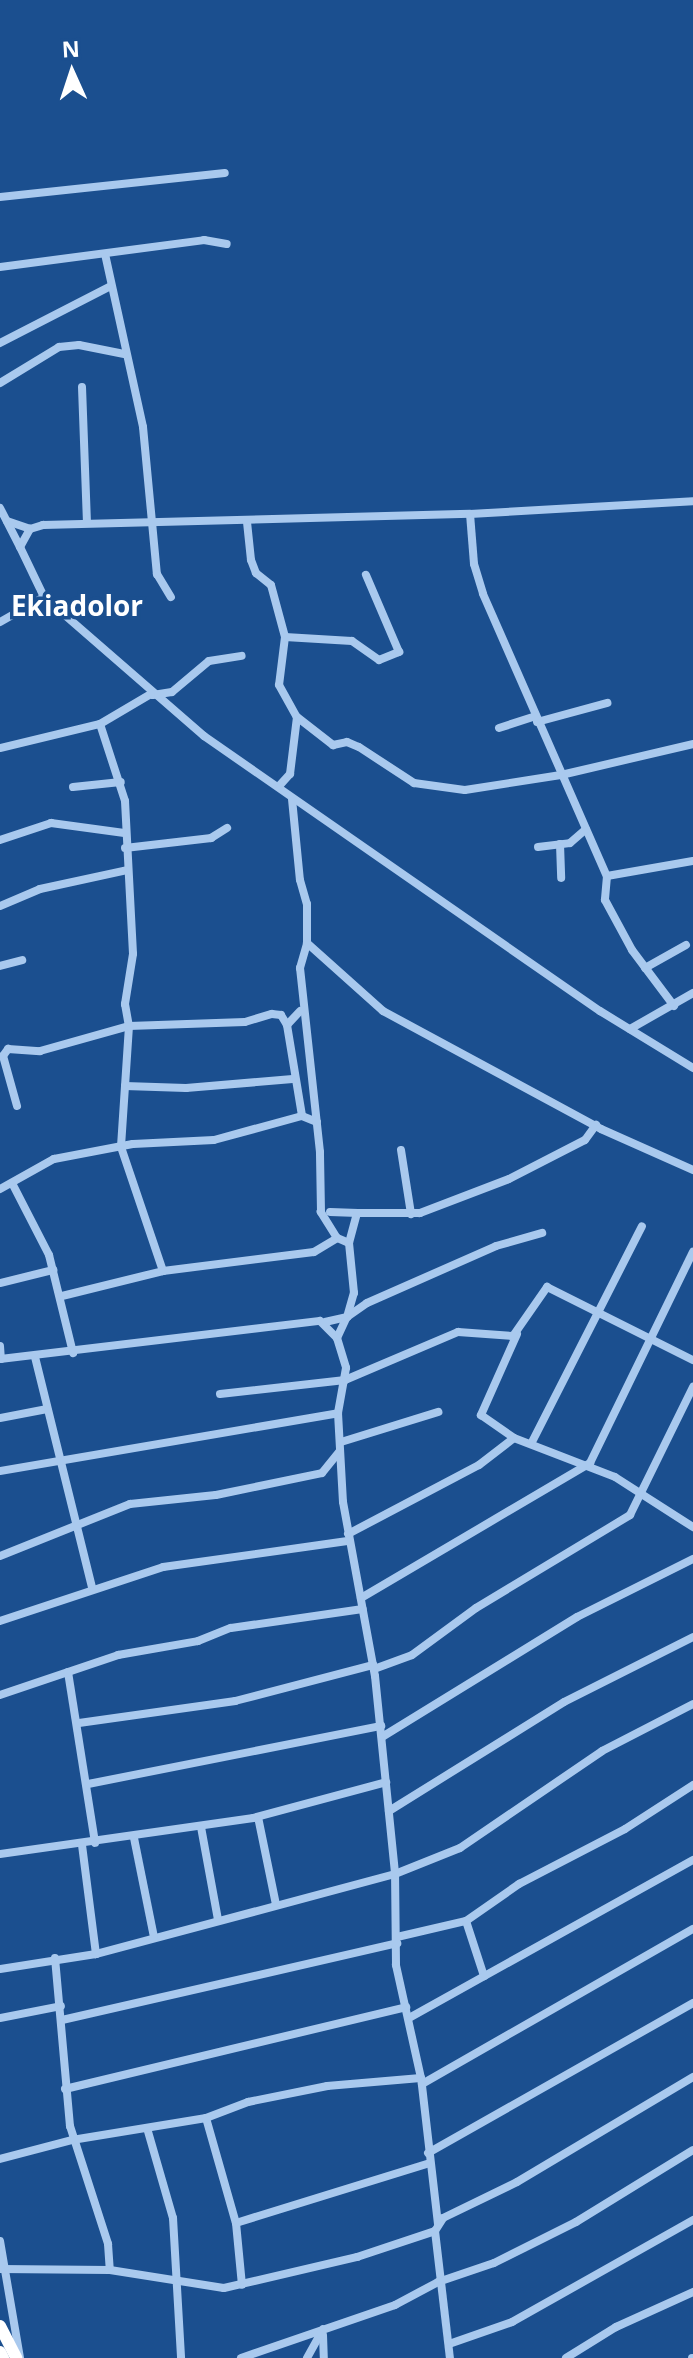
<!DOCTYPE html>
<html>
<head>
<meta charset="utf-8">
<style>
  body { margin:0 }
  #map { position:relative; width:693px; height:2358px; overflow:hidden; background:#1b4f8f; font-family:"Open Sans",sans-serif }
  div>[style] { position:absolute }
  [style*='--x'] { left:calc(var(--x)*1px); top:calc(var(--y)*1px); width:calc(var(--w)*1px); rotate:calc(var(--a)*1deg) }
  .minor>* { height:8px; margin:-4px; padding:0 4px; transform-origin:4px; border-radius:4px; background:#a9c9ee }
  .highway>* { height:12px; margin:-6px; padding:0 6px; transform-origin:6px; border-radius:6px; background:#fff }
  span { translate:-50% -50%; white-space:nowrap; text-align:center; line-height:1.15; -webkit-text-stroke:7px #1b4f8f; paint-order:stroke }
  .quarter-label { font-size:28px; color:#fff; font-weight:700 }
  .north { position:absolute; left:32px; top:32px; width:80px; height:80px; -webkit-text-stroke:6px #1b4f8f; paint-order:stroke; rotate:357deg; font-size:22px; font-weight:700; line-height:32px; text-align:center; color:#fff }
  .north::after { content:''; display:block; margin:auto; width:28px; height:36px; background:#fff; clip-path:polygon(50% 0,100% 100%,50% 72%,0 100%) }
</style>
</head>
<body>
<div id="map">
  <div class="minor">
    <i style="--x:0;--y:197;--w:226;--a:-6.1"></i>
    <i style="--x:105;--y:254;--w:177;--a:77.6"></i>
    <i style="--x:143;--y:427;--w:148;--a:84.6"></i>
    <i style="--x:157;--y:574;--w:27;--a:59"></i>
    <i style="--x:0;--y:267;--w:206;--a:-7.5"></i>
    <i style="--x:204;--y:240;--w:23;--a:10"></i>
    <i style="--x:0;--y:343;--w:123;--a:-27.2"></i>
    <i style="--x:0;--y:383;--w:69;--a:-31.4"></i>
    <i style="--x:59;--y:347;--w:20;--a:-6"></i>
    <i style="--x:79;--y:345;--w:46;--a:11.3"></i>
    <i style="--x:82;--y:387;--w:136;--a:87.9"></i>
    <i style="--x:0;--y:508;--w:44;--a:62.9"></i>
    <i style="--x:470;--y:514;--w:50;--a:85.4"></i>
    <i style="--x:474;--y:564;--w:31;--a:73"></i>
    <i style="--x:483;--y:594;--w:308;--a:66.3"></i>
    <i style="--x:607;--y:876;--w:24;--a:95"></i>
    <i style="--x:605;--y:900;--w:57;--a:61.6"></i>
    <i style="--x:632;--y:950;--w:70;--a:53.1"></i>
    <i style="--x:7;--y:521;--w:24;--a:19"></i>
    <i style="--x:247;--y:522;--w:38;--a:84"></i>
    <i style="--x:251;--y:560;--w:14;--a:69"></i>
    <i style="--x:256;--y:573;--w:19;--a:39"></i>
    <i style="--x:271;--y:585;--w:54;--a:74.9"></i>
    <i style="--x:285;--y:637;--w:48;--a:97.1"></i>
    <i style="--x:279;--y:685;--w:37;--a:61"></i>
    <i style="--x:297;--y:717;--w:46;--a:37.9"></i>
    <i style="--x:333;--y:745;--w:14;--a:-12"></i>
    <i style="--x:347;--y:742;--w:13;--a:23"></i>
    <i style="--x:359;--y:747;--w:66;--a:33.2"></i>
    <i style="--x:414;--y:783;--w:51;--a:7.8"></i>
    <i style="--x:465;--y:790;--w:97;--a:-8.9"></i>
    <i style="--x:561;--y:775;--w:136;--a:-13.2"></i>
    <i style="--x:44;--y:597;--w:212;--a:41"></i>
    <i style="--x:204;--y:736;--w:482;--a:34.8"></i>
    <i style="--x:600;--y:1011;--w:109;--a:31.5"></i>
    <i style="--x:0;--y:622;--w:51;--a:-29.6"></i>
    <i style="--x:44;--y:597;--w:55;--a:-115.6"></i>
    <i style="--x:20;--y:547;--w:21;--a:-61"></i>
    <i style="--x:30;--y:529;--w:14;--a:-17"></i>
    <i style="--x:43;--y:525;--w:427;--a:-1.5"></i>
    <i style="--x:470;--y:514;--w:223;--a:-3.3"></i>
    <i style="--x:285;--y:637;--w:67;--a:3.4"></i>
    <i style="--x:352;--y:641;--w:33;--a:35"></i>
    <i style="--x:379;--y:660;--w:22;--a:-22"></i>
    <i style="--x:399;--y:652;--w:84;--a:-113.2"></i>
    <i style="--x:153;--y:695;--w:19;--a:-9"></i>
    <i style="--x:172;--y:692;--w:48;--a:-40"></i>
    <i style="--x:209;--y:661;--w:33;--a:-9"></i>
    <i style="--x:537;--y:722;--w:73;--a:-15.2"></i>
    <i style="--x:100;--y:724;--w:81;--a:72"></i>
    <i style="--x:125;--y:801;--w:153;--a:87"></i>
    <i style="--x:133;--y:954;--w:51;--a:99.1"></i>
    <i style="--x:125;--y:1004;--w:22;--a:80"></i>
    <i style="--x:129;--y:1026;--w:121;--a:93.8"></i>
    <i style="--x:121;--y:1147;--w:131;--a:71.3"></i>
    <i style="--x:499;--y:728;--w:38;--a:-18"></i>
    <i style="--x:0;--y:748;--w:103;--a:-13.5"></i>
    <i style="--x:100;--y:724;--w:59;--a:-30.5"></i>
    <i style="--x:280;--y:785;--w:15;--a:-48"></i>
    <i style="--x:290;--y:774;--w:57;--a:-83"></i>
    <i style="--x:73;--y:787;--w:48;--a:-5.9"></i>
    <i style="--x:292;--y:799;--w:81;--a:84.4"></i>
    <i style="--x:300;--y:880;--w:25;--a:74"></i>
    <i style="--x:307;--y:904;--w:39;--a:90"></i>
    <i style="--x:0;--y:840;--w:54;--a:-18.4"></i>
    <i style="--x:51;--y:823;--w:74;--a:7.8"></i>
    <i style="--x:560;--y:844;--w:34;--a:88"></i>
    <i style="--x:538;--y:847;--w:32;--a:-7"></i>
    <i style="--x:570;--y:843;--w:21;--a:-41"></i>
    <i style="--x:125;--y:848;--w:87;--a:-6.6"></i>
    <i style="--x:211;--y:838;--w:19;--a:-32"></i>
    <i style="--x:607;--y:876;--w:87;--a:-9.9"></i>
    <i style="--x:0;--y:906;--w:43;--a:-23"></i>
    <i style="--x:40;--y:889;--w:89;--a:-12.3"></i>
    <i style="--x:0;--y:966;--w:23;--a:-15"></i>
    <i style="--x:645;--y:968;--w:47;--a:-29.3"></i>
    <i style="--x:287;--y:1025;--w:19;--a:-47"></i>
    <i style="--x:630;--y:1029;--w:73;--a:-29.7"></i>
    <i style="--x:125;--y:1086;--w:61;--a:1.9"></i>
    <i style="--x:186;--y:1088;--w:107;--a:-4.8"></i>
    <i style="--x:17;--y:1106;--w:52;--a:-105.6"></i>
    <i style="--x:3;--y:1056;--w:9;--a:-54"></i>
    <i style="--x:8;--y:1049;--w:32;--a:4"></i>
    <i style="--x:40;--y:1051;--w:92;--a:-15.7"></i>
    <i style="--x:129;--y:1026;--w:116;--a:-2"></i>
    <i style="--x:245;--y:1022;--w:28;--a:-17"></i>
    <i style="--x:272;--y:1014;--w:9;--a:6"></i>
    <i style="--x:281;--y:1015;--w:12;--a:59"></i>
    <i style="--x:287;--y:1025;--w:92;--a:80.6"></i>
    <i style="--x:401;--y:1150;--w:65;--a:81.1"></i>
    <i style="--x:12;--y:1183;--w:81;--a:62.8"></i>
    <i style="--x:49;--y:1255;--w:101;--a:76.2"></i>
    <i style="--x:0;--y:1189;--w:62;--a:-29.1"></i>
    <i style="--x:54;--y:1159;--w:80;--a:-10.8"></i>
    <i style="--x:133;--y:1144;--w:81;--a:-2.8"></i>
    <i style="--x:214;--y:1140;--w:91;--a:-15.3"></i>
    <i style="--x:302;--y:1116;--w:16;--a:22"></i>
    <i style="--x:330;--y:1212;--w:28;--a:2"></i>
    <i style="--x:349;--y:1243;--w:31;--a:-75"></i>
    <i style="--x:357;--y:1213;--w:63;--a:0"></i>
    <i style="--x:420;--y:1213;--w:95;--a:-20.9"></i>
    <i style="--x:509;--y:1179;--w:85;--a:-27.2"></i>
    <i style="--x:585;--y:1140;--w:19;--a:-54"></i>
    <i style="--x:0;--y:1283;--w:55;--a:-13.8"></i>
    <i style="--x:62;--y:1296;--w:104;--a:-13.9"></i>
    <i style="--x:163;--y:1271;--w:152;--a:-7.2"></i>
    <i style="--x:314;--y:1252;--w:27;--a:-31"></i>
    <i style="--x:325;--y:1322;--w:23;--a:-13"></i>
    <i style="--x:347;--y:1317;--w:25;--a:-74"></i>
    <i style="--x:354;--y:1293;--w:50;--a:-95.7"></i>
    <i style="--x:349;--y:1243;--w:13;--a:-157"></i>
    <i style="--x:337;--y:1238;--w:31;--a:-122"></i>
    <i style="--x:321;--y:1212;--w:60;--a:-91"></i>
    <i style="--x:320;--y:1152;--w:185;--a:-96.2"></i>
    <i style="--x:300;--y:968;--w:26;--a:-74"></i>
    <i style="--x:307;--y:943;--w:102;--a:41.8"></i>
    <i style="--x:383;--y:1011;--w:248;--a:28.4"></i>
    <i style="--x:601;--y:1129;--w:101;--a:24"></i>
    <i style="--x:517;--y:1334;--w:89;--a:114"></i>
    <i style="--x:481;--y:1415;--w:40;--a:34.9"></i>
    <i style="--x:514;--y:1438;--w:108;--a:21.1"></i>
    <i style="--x:615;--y:1477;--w:93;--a:32.7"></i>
    <i style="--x:337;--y:1338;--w:23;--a:-65"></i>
    <i style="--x:347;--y:1317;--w:24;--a:-35"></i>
    <i style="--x:367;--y:1303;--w:141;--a:-23.8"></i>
    <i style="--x:496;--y:1246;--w:48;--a:-15.8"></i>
    <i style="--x:0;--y:1346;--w:13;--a:86"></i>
    <i style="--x:35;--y:1357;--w:238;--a:76.1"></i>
    <i style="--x:0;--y:1359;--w:322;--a:-6.8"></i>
    <i style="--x:320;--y:1321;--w:24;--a:45"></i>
    <i style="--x:337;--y:1338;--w:31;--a:73"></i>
    <i style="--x:346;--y:1368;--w:46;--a:100.1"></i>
    <i style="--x:220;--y:1394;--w:126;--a:-6.4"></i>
    <i style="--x:345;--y:1380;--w:123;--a:-23"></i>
    <i style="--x:458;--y:1332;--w:55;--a:4.2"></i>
    <i style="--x:513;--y:1336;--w:60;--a:-55.2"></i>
    <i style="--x:547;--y:1287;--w:163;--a:26.6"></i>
    <i style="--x:0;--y:1418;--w:48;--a:-10.8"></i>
    <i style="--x:341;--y:1442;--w:102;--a:-17.2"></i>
    <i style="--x:532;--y:1442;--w:242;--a:-63"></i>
    <i style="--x:0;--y:1471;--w:343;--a:-9.7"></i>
    <i style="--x:338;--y:1413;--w:89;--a:86.8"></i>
    <i style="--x:343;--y:1502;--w:177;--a:79.6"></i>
    <i style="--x:375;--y:1676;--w:199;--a:84.2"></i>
    <i style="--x:395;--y:1874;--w:310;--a:165"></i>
    <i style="--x:96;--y:1954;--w:97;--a:171.1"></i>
    <i style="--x:348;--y:1534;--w:148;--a:-27.8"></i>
    <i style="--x:479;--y:1465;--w:44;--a:-37.6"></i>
    <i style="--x:0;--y:1556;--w:140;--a:-21.8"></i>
    <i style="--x:130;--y:1504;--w:86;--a:-6"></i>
    <i style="--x:216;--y:1495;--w:108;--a:-11.7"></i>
    <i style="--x:322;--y:1473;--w:28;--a:-51"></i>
    <i style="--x:361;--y:1598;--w:266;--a:-30.5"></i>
    <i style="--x:590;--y:1463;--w:235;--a:-64"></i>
    <i style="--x:0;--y:1621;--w:172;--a:-18.3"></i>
    <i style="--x:163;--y:1567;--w:188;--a:-8"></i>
    <i style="--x:374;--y:1669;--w:40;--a:-20.2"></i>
    <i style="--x:412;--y:1655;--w:79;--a:-36.3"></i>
    <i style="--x:476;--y:1608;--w:180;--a:-31.1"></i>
    <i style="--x:630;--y:1515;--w:143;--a:-63.8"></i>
    <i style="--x:68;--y:1672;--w:173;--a:81"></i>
    <i style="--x:0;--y:1695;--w:125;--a:-18.7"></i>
    <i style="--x:118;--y:1655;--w:81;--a:-9.9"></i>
    <i style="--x:198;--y:1641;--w:35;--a:-22"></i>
    <i style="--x:231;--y:1628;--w:133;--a:-8.2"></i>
    <i style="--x:79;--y:1723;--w:158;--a:-8"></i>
    <i style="--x:235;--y:1701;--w:143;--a:-14.6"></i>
    <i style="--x:382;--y:1737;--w:229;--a:-31.6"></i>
    <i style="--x:577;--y:1617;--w:130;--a:-26.6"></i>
    <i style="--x:88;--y:1784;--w:299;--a:-11.2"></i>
    <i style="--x:389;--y:1811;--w:206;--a:-31.9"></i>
    <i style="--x:564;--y:1702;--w:144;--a:-26.7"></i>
    <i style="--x:258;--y:1817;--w:90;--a:78.4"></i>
    <i style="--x:201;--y:1827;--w:95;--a:79.6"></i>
    <i style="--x:134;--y:1838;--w:101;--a:78.6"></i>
    <i style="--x:82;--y:1845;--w:110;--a:82.7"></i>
    <i style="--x:0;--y:1854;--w:256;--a:-8.1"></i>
    <i style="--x:253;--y:1818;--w:138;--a:-15.1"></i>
    <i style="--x:466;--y:1921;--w:58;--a:71.9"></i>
    <i style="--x:397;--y:1937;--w:71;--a:-13.1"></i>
    <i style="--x:466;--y:1921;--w:65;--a:-34.9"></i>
    <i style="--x:519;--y:1884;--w:119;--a:-27.4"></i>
    <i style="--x:625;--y:1829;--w:81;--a:-32.9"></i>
    <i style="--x:55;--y:1958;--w:169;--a:84.9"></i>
    <i style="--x:70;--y:2126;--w:124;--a:72.1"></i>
    <i style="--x:108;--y:2244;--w:26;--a:86"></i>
    <i style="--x:0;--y:2018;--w:62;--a:-11.1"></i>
    <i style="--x:409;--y:2018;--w:325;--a:-29.1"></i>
    <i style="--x:62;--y:2020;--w:344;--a:-12.9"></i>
    <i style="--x:422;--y:2084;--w:312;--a:-29.8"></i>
    <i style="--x:65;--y:2089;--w:351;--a:-13.5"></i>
    <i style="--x:206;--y:2118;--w:109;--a:74.1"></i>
    <i style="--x:236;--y:2223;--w:62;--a:84.5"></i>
    <i style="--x:147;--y:2128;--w:94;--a:73.9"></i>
    <i style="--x:173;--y:2218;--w:140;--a:86.7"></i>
    <i style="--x:428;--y:2153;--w:305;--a:-29.5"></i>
    <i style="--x:0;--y:2159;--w:74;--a:-14.8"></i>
    <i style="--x:72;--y:2140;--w:136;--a:-9.3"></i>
    <i style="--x:206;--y:2118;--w:45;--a:-20.9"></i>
    <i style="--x:248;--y:2102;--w:81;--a:-11.4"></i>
    <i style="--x:327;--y:2086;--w:94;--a:-4.9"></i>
    <i style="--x:236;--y:2223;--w:203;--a:-17.2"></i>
    <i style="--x:438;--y:2224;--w:147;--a:-96.6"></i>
    <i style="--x:421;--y:2078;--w:116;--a:-102.5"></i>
    <i style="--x:396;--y:1965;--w:91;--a:-90.6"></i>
    <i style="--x:395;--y:1874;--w:70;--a:-21.8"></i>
    <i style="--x:460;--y:1848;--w:172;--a:-34.3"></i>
    <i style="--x:602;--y:1751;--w:102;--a:-27.3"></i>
    <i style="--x:435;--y:2231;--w:128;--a:83.3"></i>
    <i style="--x:0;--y:2241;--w:119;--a:80.3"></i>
    <i style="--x:0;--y:2269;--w:110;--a:0.5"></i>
    <i style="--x:110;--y:2270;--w:115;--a:9"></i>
    <i style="--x:224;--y:2288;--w:137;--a:-13.1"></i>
    <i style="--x:357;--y:2257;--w:82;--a:-18.4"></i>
    <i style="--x:435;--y:2231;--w:15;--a:-58"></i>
    <i style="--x:443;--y:2218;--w:82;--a:-25.9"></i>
    <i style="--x:517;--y:2182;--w:205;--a:-30.8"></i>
    <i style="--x:323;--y:2335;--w:23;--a:88"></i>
    <i style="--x:449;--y:2344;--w:67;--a:-19.2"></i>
    <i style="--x:512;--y:2322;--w:208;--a:-29.4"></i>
    <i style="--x:241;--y:2358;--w:163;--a:-19"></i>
    <i style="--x:395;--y:2305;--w:49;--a:-28.1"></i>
    <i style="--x:438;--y:2282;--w:59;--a:-18.7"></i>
    <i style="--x:494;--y:2263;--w:92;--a:-26.6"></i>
    <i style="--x:576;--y:2222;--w:137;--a:-31.6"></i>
    <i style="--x:307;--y:2358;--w:33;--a:-61"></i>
    <i style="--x:566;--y:2358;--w:59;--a:-31.8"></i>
    <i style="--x:616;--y:2327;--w:85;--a:-24.4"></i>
    <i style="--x:692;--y:2358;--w:1;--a:0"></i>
  </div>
  <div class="highway">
    <i style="--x:0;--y:2326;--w:36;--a:63"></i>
    <i style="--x:0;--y:2352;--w:7;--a:63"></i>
  </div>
  <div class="quarter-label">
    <span style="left:77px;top:605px">Ekiadolor</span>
  </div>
  <div class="north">N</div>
</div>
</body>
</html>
